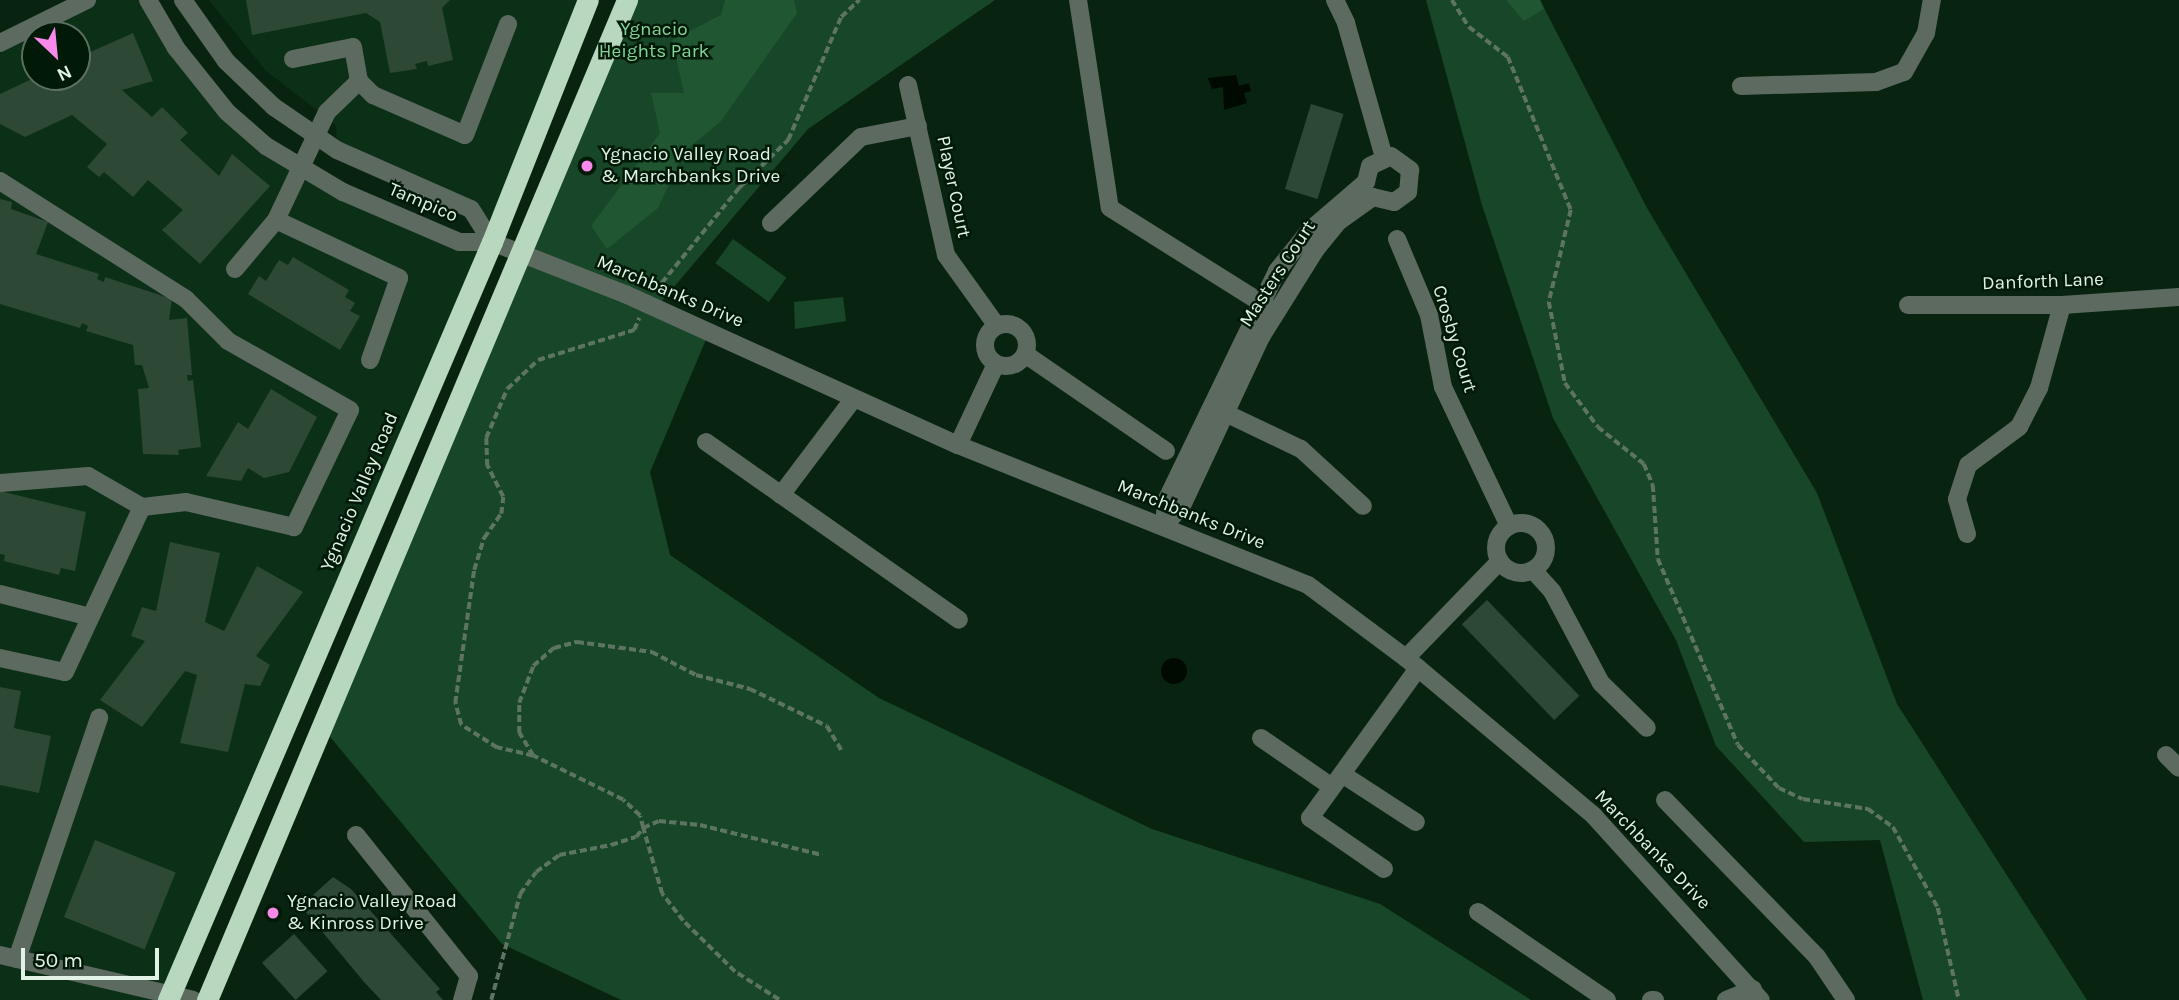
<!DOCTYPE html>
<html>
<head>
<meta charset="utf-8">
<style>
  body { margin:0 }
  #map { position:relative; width:2179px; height:1000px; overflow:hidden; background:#082411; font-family:Karla,sans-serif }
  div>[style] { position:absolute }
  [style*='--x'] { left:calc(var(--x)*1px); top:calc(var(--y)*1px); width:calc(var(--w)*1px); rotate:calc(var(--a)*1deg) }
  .built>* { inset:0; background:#0b2f17 }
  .green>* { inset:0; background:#184628; transform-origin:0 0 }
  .forest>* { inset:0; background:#205632 }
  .water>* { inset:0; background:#000a00 }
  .round { border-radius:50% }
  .building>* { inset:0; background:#2d4935; transform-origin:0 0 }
  .path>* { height:3.5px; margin-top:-1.75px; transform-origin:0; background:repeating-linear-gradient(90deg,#5d7463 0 7px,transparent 0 10.5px) }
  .minor>* { height:18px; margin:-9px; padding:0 9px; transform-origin:9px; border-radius:9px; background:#5d6a60 }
  .minor>.ring { margin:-9px; padding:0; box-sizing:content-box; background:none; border:18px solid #5d6a60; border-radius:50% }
  .highway>* { height:21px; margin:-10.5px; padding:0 10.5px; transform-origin:10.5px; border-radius:10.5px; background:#b7d7be }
  .dots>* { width:19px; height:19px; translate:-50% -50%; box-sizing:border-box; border:4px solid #011a08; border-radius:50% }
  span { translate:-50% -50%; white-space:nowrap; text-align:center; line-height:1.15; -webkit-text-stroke:5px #011a08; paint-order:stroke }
  .park-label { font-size:19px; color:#86d49b }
  .poi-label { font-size:19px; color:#e2f2e5 }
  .left { translate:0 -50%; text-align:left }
  .street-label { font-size:19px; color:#e2f2e5 }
  .north { position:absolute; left:21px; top:21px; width:70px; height:70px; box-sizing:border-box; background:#011a08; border:2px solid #5b7060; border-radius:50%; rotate:154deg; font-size:19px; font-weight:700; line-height:28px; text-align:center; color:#e2f2e5 }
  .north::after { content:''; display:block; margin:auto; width:24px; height:32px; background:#f888ea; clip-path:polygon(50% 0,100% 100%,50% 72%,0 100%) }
  .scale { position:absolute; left:21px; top:948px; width:138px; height:32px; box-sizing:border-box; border:4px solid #e2f2e5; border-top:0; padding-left:9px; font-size:21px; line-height:24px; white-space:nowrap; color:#e2f2e5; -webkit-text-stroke:5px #011a08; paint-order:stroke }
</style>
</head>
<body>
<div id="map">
  <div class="built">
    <i style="clip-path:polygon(evenodd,87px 0,148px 0,176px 48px,227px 112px,266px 146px,301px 168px,343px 192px,459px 242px,491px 242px,471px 209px,337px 150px,336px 125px,266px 71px,209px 0,588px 0,492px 242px,168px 1000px,0 1000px,0 43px,87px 0,35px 35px,77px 35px,77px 77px,35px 77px,35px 35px)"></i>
  </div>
  <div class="green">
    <i style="clip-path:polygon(627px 0,995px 0,808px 129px,657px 307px,710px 330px,650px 472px,670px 555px,879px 698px,1152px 829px,1380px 904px,1531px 1000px,621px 1000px,502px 944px,322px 727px)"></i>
    <i style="clip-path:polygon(1426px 0,1540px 0,1647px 208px,1817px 493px,1897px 704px,2087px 1000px,1923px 1000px,1880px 840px,1804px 842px,1716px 746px,1676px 640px,1553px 418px,1482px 205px)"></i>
    <i style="left:733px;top:239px;width:66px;height:30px;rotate:36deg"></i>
    <i style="clip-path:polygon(843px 297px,846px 321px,795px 329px,794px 302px)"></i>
  </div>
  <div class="forest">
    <i style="clip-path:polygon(725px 0,794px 0,797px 13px,721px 121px,684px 152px,658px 208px,607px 249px,591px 226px,660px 133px,651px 93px,684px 93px,672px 40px,721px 15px)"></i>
    <i style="clip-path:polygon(1506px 0,1540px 0,1544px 9px,1524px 21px)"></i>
  </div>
  <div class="water">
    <i style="clip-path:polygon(1236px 75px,1239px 86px,1249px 83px,1251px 91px,1244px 93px,1247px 103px,1224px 110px,1223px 87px,1212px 89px,1208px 78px)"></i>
    <i class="round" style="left:1161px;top:658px;width:26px;height:26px"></i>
  </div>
  <div class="building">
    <i style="clip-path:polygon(246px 0,450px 0,442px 8px,453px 60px,428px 66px,427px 61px,415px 64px,417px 69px,390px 73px,380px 22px,366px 13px,252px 35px)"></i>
    <i style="clip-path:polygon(133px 33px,153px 81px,122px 90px,152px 117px,162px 107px,188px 133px,180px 140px,219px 176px,232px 154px,270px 186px,200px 264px,162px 230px,183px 210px,148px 180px,133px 197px,104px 172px,99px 177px,87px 167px,107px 144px,72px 115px,25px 137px,0 124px,0 94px,36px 77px,77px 77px,77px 58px)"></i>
    <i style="left:1311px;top:104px;width:34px;height:89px;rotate:17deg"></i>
    <i style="clip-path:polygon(0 199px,12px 202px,11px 209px,48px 222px,36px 254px,99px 274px,97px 279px,104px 282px,105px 277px,172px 299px,169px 320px,187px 318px,192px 375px,187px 375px,188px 381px,193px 380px,201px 447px,178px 450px,179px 455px,143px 454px,138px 389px,149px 388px,142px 365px,135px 365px,133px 345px,86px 331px,88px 326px,82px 323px,80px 328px,0 304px)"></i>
    <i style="clip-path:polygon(293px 257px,349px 290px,345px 297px,355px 303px,350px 311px,360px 316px,340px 350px,248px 294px,259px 276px,266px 281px,279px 260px,288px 265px)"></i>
    <i style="clip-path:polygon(271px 389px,317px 417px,289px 472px,264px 478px,248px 468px,241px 481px,206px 476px,238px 422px,248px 429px)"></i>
    <i style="clip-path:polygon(0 491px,86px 512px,75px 571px,61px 568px,59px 575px,4px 561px,5px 555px,0 554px)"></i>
    <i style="clip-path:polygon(170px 542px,220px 553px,205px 622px,224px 631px,257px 566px,303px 592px,256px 656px,270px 665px,260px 686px,245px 684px,228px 752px,180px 743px,197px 675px,185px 671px,142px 727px,100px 700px,145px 641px,131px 636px,142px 607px,156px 611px)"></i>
    <i style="left:1487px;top:600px;width:133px;height:35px;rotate:46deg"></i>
    <i style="clip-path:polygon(0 687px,21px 691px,14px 728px,51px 736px,39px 793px,0 785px)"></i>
    <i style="left:95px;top:840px;width:87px;height:83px;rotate:22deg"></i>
    <i style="clip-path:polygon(333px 877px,351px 889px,440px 989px,436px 992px,443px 1000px,381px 1000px,364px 982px,301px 906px)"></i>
    <i style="left:294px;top:934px;width:50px;height:43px;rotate:48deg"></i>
  </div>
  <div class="path">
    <i style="--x:1452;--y:0;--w:32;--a:58"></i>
    <i style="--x:1469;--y:27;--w:49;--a:37.6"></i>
    <i style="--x:1508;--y:57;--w:165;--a:67.6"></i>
    <i style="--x:1571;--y:210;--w:95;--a:103.4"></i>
    <i style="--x:1549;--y:302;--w:83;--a:78.8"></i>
    <i style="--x:1565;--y:383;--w:55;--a:53.1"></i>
    <i style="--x:1598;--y:427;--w:59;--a:38.8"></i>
    <i style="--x:1644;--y:464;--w:23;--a:67"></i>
    <i style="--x:1653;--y:485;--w:74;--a:86.1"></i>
    <i style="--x:1658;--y:559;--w:202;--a:66.7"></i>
    <i style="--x:1738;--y:745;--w:59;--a:46.4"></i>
    <i style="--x:1779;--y:788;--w:26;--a:25"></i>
    <i style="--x:1803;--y:799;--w:66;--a:8.7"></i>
    <i style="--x:1868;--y:809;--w:31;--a:36"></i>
    <i style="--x:1893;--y:827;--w:93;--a:60.9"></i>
    <i style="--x:1938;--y:908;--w:94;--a:77.1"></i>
    <i style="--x:655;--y:291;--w:133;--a:-50.8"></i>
    <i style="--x:739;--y:188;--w:69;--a:-44.4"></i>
    <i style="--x:788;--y:140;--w:134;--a:-66.7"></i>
    <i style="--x:841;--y:17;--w:25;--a:-43"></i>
    <i style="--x:533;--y:756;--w:27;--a:-121"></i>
    <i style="--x:519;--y:733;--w:30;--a:-90"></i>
    <i style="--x:519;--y:703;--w:40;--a:-69"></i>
    <i style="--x:533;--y:666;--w:28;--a:-41"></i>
    <i style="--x:554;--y:648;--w:24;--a:-15"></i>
    <i style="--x:577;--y:642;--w:76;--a:7.6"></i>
    <i style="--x:652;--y:652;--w:50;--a:27.6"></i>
    <i style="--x:696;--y:675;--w:56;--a:14.5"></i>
    <i style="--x:750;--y:689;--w:85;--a:25.7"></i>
    <i style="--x:827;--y:726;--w:31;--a:59"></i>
    <i style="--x:491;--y:1000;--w:110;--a:-74.7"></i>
    <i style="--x:520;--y:894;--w:27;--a:-54"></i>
    <i style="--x:536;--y:872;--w:29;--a:-36"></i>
    <i style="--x:559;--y:855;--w:53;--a:-10.9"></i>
    <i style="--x:611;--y:845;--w:26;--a:-18"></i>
    <i style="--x:636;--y:837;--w:11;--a:-52"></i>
    <i style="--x:643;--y:828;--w:12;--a:-104"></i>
    <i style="--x:640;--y:816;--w:23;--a:-137"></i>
    <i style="--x:623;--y:800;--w:100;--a:-153.9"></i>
    <i style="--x:533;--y:756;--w:37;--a:-167"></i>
    <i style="--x:497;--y:748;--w:43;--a:-147.4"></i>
    <i style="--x:461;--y:725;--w:23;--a:-105"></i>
    <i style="--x:455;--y:703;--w:134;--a:-81.9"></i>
    <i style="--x:474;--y:570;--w:34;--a:-73"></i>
    <i style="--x:484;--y:538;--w:29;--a:-55"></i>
    <i style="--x:501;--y:514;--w:17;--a:-83"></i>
    <i style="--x:503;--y:497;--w:35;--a:-117"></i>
    <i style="--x:487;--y:466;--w:28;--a:-92"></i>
    <i style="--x:486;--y:438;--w:53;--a:-66.8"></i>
    <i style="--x:507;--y:389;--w:42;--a:-43.1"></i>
    <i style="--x:538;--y:360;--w:101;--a:-17.4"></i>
    <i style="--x:634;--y:330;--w:13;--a:-67"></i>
    <i style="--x:779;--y:1000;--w:52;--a:-147.5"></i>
    <i style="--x:735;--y:972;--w:73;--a:-135.6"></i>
    <i style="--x:683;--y:921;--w:34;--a:-128"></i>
    <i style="--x:662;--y:894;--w:69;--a:-106.1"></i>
    <i style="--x:643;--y:828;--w:17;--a:-24"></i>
    <i style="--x:659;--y:821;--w:41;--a:5.6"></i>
    <i style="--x:700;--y:825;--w:126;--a:13.8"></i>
  </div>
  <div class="minor">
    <i style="--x:148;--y:0;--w:56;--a:59.7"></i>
    <i style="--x:176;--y:48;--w:82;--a:51.4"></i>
    <i style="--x:227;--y:112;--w:52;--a:41.1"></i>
    <i style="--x:266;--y:146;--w:90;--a:30.9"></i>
    <i style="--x:343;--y:192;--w:126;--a:23.3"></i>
    <i style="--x:459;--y:242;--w:33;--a:0"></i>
    <i style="--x:492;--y:242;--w:143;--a:21.4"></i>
    <i style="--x:625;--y:294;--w:366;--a:24.4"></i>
    <i style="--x:958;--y:445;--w:377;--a:21.8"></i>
    <i style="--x:1308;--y:585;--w:122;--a:36.7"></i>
    <i style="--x:1406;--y:658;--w:246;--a:40"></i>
    <i style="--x:1594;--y:816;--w:248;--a:47.8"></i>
    <i style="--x:183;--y:0;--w:75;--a:54.8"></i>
    <i style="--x:226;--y:61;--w:66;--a:43.8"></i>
    <i style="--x:274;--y:107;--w:76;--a:34.3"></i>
    <i style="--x:337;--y:150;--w:146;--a:23.8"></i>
    <i style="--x:471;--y:209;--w:39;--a:58"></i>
    <i style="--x:1078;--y:0;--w:210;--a:81.3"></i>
    <i style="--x:1110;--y:208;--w:186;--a:32.1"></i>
    <i style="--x:1335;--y:0;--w:25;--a:64"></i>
    <i style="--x:1346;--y:23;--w:139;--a:74.2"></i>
    <i style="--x:0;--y:43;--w:97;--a:-26.3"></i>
    <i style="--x:293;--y:59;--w:61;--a:-11.3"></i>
    <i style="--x:353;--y:47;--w:35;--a:80"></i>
    <i style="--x:908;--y:85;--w:174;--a:77.4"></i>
    <i style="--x:946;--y:255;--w:87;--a:54.3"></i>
    <i style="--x:1741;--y:86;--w:135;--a:-1.7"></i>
    <i style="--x:1876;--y:82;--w:30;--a:-20"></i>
    <i style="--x:1904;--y:72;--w:45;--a:-60.6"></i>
    <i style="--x:1926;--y:33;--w:34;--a:-80"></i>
    <i style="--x:1391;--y:156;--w:24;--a:36"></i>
    <i style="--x:1410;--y:170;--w:22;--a:95"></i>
    <i style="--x:1408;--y:192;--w:17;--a:144"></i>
    <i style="--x:1394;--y:202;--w:22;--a:-167"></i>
    <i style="--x:1373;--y:197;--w:43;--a:144.5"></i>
    <i style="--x:1338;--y:222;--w:35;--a:129"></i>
    <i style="--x:1316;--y:249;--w:104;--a:122"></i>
    <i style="--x:1261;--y:337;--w:187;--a:115.1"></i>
    <i style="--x:1182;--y:506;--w:26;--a:133"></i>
    <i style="--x:1164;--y:525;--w:24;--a:-85"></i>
    <i style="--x:1166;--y:501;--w:255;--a:-64.2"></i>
    <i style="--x:1277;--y:271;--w:53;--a:-51.2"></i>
    <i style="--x:1310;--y:230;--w:74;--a:-40.6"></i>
    <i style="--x:1366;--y:182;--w:16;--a:-76"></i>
    <i style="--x:1370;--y:166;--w:23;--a:-25"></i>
    <i style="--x:0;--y:181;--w:220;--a:32.4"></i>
    <i style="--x:186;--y:299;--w:59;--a:45"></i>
    <i style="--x:228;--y:341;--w:140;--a:29.5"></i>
    <i style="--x:350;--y:410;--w:130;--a:115.6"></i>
    <i style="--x:294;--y:527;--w:111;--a:-167"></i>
    <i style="--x:186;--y:502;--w:44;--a:173.5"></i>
    <i style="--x:142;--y:507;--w:62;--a:-150.1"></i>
    <i style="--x:88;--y:476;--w:88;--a:175.5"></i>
    <i style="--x:276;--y:220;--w:119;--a:-64.7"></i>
    <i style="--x:327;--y:112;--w:45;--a:-44.1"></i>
    <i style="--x:359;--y:81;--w:20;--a:45"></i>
    <i style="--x:373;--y:95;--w:100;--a:23.5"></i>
    <i style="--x:465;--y:135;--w:119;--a:-68.8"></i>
    <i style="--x:771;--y:223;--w:124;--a:-43.7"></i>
    <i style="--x:861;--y:137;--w:58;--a:-10.9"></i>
    <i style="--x:1397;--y:239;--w:82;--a:67.2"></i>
    <i style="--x:1429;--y:315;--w:73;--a:79"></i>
    <i style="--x:1443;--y:387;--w:154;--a:64.6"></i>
    <i style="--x:235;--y:269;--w:64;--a:-50.1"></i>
    <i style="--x:276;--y:220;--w:136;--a:25.2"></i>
    <i style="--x:399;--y:278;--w:87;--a:109.5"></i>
    <i style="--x:1908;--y:305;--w:154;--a:0"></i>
    <i style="--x:2062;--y:305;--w:117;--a:-3.9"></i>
    <i class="ring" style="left:985px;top:324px;width:24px;height:24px"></i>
    <i style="--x:1025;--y:354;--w:171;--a:34.5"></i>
    <i style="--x:1217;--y:409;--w:93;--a:25.5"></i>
    <i style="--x:1301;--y:449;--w:84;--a:42.6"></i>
    <i style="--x:706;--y:442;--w:309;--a:35.1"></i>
    <i style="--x:958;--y:445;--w:89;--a:-64.9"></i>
    <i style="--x:781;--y:495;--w:121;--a:-53"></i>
    <i class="ring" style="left:1496px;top:523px;width:32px;height:32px"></i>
    <i style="--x:1967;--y:534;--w:36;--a:-106"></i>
    <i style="--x:1957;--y:499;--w:36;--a:-72"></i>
    <i style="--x:1968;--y:465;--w:64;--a:-36.7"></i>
    <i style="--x:2019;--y:427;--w:44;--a:-62.9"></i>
    <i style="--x:2039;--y:388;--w:86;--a:-74.5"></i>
    <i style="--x:1533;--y:570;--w:28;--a:48"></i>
    <i style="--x:1552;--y:591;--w:104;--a:62"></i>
    <i style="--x:1601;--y:683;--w:64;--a:44.4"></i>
    <i style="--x:0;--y:594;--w:93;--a:14.3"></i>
    <i style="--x:0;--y:658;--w:66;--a:12.2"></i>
    <i style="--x:65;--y:672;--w:182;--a:-65"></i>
    <i style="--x:1406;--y:658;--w:135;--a:-45.9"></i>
    <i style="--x:1261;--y:738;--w:86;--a:34.6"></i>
    <i style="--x:2166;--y:755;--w:18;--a:45"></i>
    <i style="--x:1342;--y:774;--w:88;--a:33"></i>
    <i style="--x:1665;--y:800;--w:219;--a:45.9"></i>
    <i style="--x:1817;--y:957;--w:52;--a:56"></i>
    <i style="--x:356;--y:835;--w:181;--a:51.3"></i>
    <i style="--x:469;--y:976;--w:25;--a:106"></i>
    <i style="--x:1384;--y:869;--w:90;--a:-145.4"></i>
    <i style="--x:1310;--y:818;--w:185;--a:-54.2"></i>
    <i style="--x:1478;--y:912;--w:156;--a:34.3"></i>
    <i style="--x:0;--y:955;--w:198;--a:13.1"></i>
    <i style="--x:17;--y:959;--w:255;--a:-71.2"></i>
    <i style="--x:1651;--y:1000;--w:4;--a:0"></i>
    <i style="--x:1726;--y:1000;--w:29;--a:-22"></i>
  </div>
  <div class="highway">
    <i style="--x:168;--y:1000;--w:824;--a:-66.86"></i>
    <i style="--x:492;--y:242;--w:260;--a:-68.4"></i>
    <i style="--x:207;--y:1000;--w:1085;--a:-67.22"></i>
  </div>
  <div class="dots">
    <i style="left:587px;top:166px;background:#f888ea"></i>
    <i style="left:273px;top:913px;background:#f888ea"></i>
  </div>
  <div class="park-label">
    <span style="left:654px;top:41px">Ygnacio<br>Heights Park</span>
  </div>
  <div class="poi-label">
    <span class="left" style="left:601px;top:166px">Ygnacio Valley Road<br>&amp; Marchbanks Drive</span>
    <span class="left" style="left:287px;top:913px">Ygnacio Valley Road<br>&amp; Kinross Drive</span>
  </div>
  <div class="street-label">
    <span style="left:953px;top:187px;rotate:78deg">Player Court</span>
    <span style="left:423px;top:203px;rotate:23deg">Tampico</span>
    <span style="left:1278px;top:274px;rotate:-57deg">Masters Court</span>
    <span style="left:2043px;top:282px;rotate:-2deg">Danforth Lane</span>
    <span style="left:670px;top:292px;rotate:23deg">Marchbanks Drive</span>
    <span style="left:1454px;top:339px;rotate:73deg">Crosby Court</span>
    <span style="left:360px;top:492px;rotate:-67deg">Ygnacio Valley Road</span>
    <span style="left:1191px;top:515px;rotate:22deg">Marchbanks Drive</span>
    <span style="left:1652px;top:850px;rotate:46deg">Marchbanks Drive</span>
  </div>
  <div class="north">N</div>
  <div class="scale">50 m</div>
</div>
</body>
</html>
